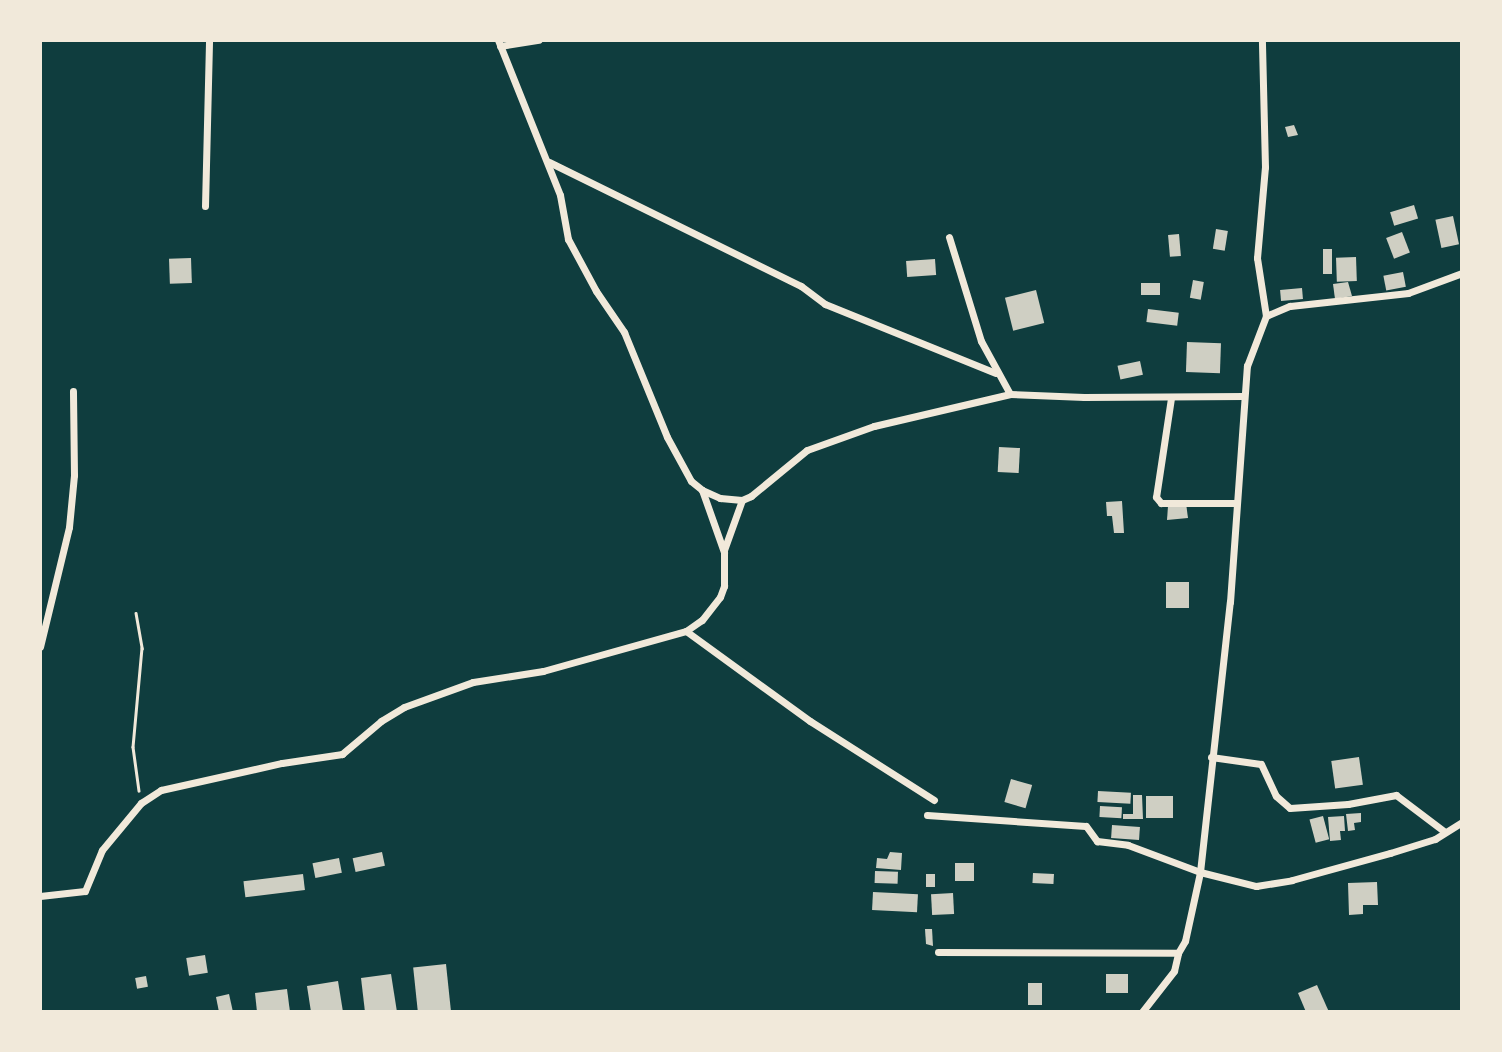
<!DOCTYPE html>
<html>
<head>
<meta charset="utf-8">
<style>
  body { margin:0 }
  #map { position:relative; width:1502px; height:1052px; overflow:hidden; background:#0f3d3e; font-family:Ubuntu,sans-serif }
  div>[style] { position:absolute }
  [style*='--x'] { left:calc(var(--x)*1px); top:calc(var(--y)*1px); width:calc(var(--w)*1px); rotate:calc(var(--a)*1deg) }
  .building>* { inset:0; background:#cfcfc3; transform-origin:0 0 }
  .path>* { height:2.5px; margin:-1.25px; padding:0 1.25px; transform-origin:1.25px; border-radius:1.25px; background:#f1e9da }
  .minor>* { height:7px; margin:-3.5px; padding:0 3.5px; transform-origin:3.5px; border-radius:3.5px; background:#f1e9da }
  span { translate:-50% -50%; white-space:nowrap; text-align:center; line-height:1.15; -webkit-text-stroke:5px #f1e9da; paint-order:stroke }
  .frame { position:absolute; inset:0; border:42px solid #f1e9da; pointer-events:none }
</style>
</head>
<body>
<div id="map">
  <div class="building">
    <i style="clip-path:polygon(1294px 125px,1298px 135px,1288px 137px,1285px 127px)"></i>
    <i style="left:1414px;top:205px;width:14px;height:25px;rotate:73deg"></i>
    <i style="left:1453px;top:216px;width:29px;height:18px;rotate:78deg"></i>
    <i style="left:1216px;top:229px;width:12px;height:20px;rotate:9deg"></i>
    <i style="left:1402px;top:232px;width:22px;height:17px;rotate:69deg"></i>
    <i style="left:1179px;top:234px;width:22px;height:11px;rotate:85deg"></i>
    <i style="left:1323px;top:249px;width:9px;height:25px"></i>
    <i style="left:1356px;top:257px;width:24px;height:20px;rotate:88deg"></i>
    <i style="left:191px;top:258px;width:25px;height:22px;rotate:88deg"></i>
    <i style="left:935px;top:259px;width:16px;height:29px;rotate:86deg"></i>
    <i style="left:1403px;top:272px;width:15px;height:20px;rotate:79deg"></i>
    <i style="left:1193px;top:280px;width:11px;height:18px;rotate:10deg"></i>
    <i style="clip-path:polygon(1348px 282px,1352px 296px,1335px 299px,1333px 284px)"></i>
    <i style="left:1141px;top:283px;width:19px;height:12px"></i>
    <i style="left:1302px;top:288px;width:11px;height:22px;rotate:85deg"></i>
    <i style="left:1036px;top:290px;width:34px;height:32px;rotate:76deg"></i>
    <i style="left:1148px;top:309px;width:31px;height:13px;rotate:7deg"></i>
    <i style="left:1187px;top:342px;width:34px;height:30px;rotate:2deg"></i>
    <i style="left:1140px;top:361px;width:14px;height:23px;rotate:78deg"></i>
    <i style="left:999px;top:447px;width:21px;height:25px;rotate:3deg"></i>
    <i style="clip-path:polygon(1122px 501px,1124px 533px,1114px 533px,1112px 516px,1107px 516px,1106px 502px)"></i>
    <i style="clip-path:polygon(1186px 503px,1188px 518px,1167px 520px,1168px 506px)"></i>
    <i style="left:1166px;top:582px;width:23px;height:26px"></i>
    <i style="left:1359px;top:757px;width:28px;height:28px;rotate:82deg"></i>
    <i style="left:1011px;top:779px;width:22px;height:24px;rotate:16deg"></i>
    <i style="left:1098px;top:791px;width:33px;height:11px;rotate:3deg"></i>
    <i style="clip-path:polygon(1133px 795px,1142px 795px,1143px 819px,1123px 819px,1123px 814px,1133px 814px)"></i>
    <i style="left:1146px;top:796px;width:27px;height:22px"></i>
    <i style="left:1100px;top:806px;width:22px;height:11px;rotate:3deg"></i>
    <i style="clip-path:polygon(1361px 813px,1361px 822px,1354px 823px,1355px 830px,1348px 831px,1346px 814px)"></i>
    <i style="left:1323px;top:816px;width:24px;height:14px;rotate:75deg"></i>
    <i style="clip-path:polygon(1344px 816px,1345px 831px,1340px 831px,1341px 840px,1330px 841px,1328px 817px)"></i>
    <i style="left:1112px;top:825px;width:28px;height:13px;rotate:4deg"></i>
    <i style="left:382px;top:852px;width:14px;height:30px;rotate:78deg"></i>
    <i style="clip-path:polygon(890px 852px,902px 853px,901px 870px,876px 868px,877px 858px,887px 859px)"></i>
    <i style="left:339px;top:858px;width:15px;height:27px;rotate:79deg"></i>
    <i style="left:955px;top:863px;width:19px;height:18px"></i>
    <i style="left:875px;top:871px;width:23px;height:12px;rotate:2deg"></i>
    <i style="left:1033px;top:873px;width:21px;height:10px;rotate:3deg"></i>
    <i style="left:303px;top:874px;width:16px;height:60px;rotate:83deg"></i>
    <i style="left:926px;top:874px;width:9px;height:13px"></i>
    <i style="clip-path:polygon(1377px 882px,1378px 905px,1363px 905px,1363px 914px,1349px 915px,1348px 883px)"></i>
    <i style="left:873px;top:892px;width:45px;height:18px;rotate:3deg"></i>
    <i style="left:953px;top:893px;width:21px;height:22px;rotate:87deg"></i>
    <i style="clip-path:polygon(925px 929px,932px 929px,933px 946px,926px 944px)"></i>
    <i style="left:205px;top:955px;width:18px;height:19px;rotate:81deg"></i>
    <i style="left:446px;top:964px;width:48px;height:33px;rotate:84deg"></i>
    <i style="clip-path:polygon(391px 974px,397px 1012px,365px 1012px,361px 978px)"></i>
    <i style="left:1106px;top:974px;width:22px;height:19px"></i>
    <i style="left:146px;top:976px;width:11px;height:11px;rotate:80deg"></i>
    <i style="clip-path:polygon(338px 981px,343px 1012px,311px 1012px,307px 986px)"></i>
    <i style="left:1028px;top:983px;width:14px;height:22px"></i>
    <i style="clip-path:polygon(1317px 985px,1329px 1012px,1306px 1012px,1298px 993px)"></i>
    <i style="clip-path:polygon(287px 989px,290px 1012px,257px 1012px,255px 993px)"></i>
    <i style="clip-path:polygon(229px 994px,233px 1012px,219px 1012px,216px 997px)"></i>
  </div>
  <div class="path">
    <i style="--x:136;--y:613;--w:36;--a:80"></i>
    <i style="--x:142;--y:648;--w:99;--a:95.2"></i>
    <i style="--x:133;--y:747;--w:44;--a:82.2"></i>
  </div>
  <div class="minor">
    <i style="--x:498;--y:40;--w:167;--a:68.2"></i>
    <i style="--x:560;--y:195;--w:45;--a:79.7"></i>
    <i style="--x:568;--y:239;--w:59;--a:61.7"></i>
    <i style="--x:596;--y:291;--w:50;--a:55.7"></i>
    <i style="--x:624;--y:332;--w:113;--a:67.7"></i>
    <i style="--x:667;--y:437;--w:50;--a:61.4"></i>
    <i style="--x:691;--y:481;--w:14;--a:39"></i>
    <i style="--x:702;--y:490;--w:20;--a:24"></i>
    <i style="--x:720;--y:498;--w:22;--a:5"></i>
    <i style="--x:742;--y:500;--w:10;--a:-24"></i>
    <i style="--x:751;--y:496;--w:72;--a:-39.4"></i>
    <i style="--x:807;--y:450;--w:71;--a:-19.7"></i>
    <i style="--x:874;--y:426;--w:140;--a:-13.2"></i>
    <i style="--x:1010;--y:394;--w:74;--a:2.3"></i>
    <i style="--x:1084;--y:397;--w:160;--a:-0.4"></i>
    <i style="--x:500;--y:46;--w:39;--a:-9"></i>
    <i style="--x:549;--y:162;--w:281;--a:26.2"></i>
    <i style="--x:801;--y:286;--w:30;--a:37"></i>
    <i style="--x:825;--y:304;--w:184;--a:22"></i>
    <i style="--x:205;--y:206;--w:166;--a:-88.6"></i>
    <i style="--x:949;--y:237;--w:109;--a:72.9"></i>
    <i style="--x:981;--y:341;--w:60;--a:61.3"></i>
    <i style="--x:1266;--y:316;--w:26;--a:-23"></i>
    <i style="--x:1290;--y:306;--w:119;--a:-6.3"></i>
    <i style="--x:1408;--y:293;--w:58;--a:-20.3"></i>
    <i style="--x:1171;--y:398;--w:100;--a:98.6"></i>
    <i style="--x:1156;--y:497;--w:8;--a:50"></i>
    <i style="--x:1161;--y:503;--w:74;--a:0"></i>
    <i style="--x:702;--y:490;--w:66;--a:70.5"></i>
    <i style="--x:686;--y:631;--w:153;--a:36"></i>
    <i style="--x:810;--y:721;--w:147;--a:32.5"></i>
    <i style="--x:40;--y:647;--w:123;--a:-76.4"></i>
    <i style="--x:69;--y:527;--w:52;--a:-84.5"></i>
    <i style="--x:74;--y:475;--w:84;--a:-90.7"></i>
    <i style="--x:1211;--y:757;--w:50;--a:8"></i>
    <i style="--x:1261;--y:764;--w:35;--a:65"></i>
    <i style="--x:1276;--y:796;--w:18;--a:41"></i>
    <i style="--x:1290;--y:808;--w:58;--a:-3.9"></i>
    <i style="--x:1348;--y:804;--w:49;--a:-10.6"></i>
    <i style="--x:1396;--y:795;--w:61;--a:37.1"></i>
    <i style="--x:927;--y:815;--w:159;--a:4"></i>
    <i style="--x:1086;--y:826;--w:19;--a:54"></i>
    <i style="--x:1097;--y:841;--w:31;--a:7"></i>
    <i style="--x:1128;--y:845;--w:77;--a:20.6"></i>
    <i style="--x:1200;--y:872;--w:58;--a:14"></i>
    <i style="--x:1256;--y:886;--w:36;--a:-9"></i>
    <i style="--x:1292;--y:880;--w:102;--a:-15.4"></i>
    <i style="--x:1390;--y:853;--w:47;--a:-17.3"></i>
    <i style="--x:1435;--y:839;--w:32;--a:-32"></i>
    <i style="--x:40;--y:896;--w:45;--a:-6.3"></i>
    <i style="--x:85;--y:891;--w:44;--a:-67.5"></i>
    <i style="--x:102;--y:850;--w:61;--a:-50.3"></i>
    <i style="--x:141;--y:803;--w:24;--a:-33"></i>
    <i style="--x:161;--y:790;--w:124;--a:-12.6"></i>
    <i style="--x:282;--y:763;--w:61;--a:-8.5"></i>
    <i style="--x:342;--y:754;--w:51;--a:-40.2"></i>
    <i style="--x:381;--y:721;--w:27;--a:-31"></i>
    <i style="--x:404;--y:707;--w:73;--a:-19.9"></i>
    <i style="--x:473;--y:682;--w:71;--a:-8.9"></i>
    <i style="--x:543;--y:671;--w:148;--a:-15.6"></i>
    <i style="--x:686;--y:631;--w:19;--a:-35"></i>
    <i style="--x:702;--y:620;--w:29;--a:-52"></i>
    <i style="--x:720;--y:597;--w:12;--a:-70"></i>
    <i style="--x:724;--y:586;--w:36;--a:-90"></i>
    <i style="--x:724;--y:550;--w:53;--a:-70.2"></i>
    <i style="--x:938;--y:952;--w:240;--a:0.2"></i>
    <i style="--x:1142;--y:1012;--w:52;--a:-52"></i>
    <i style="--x:1174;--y:971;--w:18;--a:-77"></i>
    <i style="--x:1178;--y:953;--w:14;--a:-60"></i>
    <i style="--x:1185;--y:941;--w:71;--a:-77.7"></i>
    <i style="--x:1200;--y:872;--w:272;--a:-83.7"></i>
    <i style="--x:1230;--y:602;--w:237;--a:-85.9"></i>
    <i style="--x:1247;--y:366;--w:53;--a:-69.2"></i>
    <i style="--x:1266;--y:316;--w:59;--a:-98.8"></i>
    <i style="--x:1257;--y:258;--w:91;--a:-85"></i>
    <i style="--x:1265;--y:167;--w:127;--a:-91.4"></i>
  </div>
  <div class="frame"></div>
</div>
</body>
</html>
